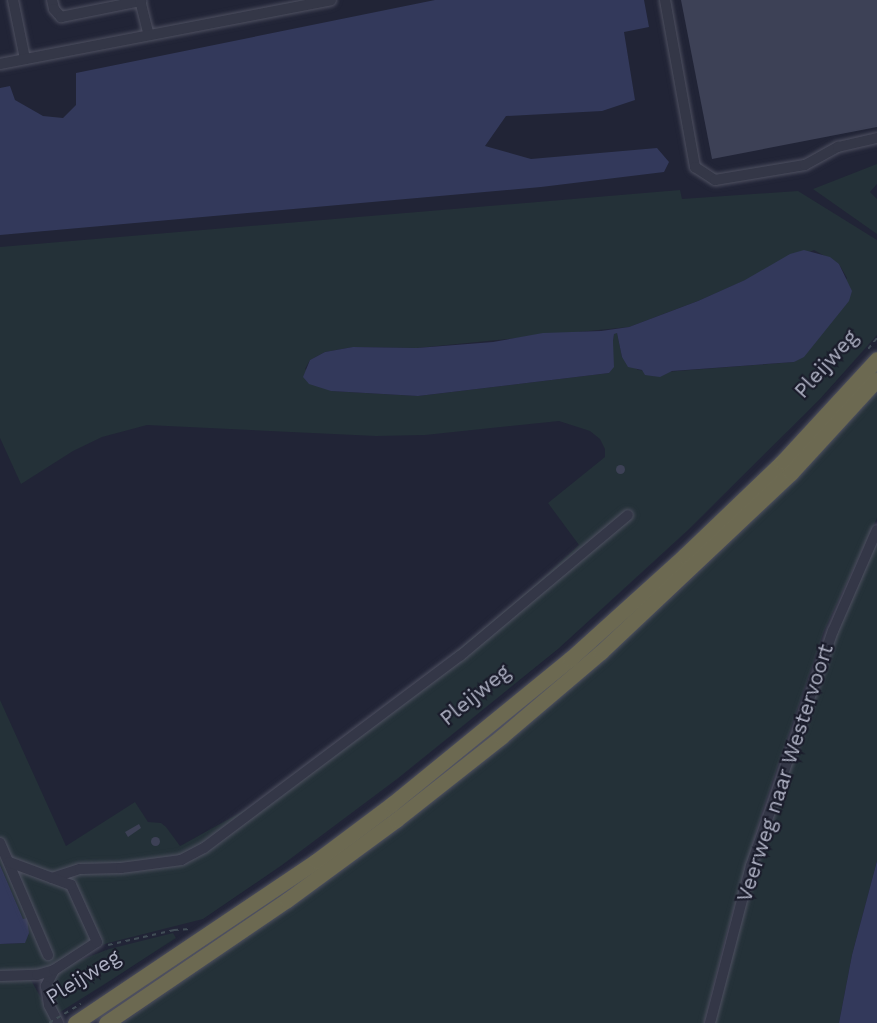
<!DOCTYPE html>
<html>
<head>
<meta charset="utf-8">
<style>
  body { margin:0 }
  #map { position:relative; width:877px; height:1023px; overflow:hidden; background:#212436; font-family:"Work Sans",sans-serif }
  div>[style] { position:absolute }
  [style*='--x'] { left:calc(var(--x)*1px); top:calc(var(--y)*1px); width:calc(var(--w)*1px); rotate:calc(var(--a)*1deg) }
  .green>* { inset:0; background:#243138 }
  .water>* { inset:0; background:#33395b }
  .building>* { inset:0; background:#3d4156 }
  .round { border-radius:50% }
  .path>* { height:1.5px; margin-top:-0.75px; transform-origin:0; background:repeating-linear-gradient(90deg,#404c55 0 4.5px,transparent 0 9px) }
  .roads { filter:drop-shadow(0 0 2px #4f5161) drop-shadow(0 0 2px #4f5161) }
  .minor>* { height:10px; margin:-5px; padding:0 5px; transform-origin:5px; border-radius:5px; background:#343747 }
  .highway>* { height:15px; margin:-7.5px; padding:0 7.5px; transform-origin:7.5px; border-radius:7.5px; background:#6c6951 }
  .path-bridge>* { height:1.5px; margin-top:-0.75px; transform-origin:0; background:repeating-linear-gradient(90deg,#404c55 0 4.5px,transparent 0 9px) }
  span { translate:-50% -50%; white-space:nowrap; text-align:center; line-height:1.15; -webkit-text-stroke:4.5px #1a1c2b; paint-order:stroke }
  .street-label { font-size:21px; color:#aeb1c3 }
</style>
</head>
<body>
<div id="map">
  <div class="green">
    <i style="clip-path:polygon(877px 164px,877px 184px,870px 192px,877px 199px,877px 234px,813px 189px)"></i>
    <i style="clip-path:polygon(evenodd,680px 190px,682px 199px,798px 191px,877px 240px,877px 335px,820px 399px,688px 530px,558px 649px,397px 779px,282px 865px,203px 919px,108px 943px,77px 954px,52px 969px,0 973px,0 944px,25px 943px,26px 918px,23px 920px,0 865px,0 700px,66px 846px,135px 802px,148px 822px,161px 823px,166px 827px,180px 846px,256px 804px,440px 665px,533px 587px,579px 545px,548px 503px,605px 457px,605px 449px,600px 439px,590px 431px,559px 421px,425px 435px,376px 436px,147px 425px,102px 437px,73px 451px,21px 484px,0 438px,0 247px,680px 190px,814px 250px,839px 264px,847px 278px,794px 362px,665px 372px,638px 370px,622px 357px,617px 333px,614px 333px,609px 373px,418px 396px,331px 391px,305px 369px,310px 360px,325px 352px,353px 347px,417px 348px,629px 327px,698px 301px,814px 250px)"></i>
    <i style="clip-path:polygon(877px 391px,877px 518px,824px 631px,761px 815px,726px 935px,704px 1023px,122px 1023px,331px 878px,429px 803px,602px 660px,678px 592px,769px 505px)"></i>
    <i style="clip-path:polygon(877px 539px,877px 861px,852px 955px,839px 1023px,711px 1023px,771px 809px,835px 634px)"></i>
    <i style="clip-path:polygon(173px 933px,176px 938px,111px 980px,57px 1014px,52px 1010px,52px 985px,56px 974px,67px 965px,109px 949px)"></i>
    <i style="clip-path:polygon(31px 980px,55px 1023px,0 1023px,0 981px)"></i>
  </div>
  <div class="water">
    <i style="clip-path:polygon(435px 0,644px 0,649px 27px,624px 32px,635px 100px,602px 111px,506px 116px,485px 146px,531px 159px,657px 148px,669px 162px,664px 172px,541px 187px,0 235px,0 88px,10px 86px,15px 100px,43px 116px,63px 118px,76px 105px,76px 73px)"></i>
    <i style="clip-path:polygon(804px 250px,830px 257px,839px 264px,852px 291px,849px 301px,804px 357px,794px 362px,672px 371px,660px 377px,652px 376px,645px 375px,642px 370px,628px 367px,622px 357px,617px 333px,614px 334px,613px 341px,614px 367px,609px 373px,418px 396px,331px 391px,309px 384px,303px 377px,310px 360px,325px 352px,353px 347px,417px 348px,493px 342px,543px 333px,601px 331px,629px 327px,698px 301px,745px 280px,790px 254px)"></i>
    <i style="clip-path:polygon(877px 861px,877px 1023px,839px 1023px,852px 955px)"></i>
    <i style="clip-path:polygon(0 865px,23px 919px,27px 918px,29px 933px,25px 943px,0 944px)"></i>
  </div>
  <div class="building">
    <i style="clip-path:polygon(681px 0,877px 0,877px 127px,712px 159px)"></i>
    <i class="round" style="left:615.5px;top:464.5px;width:9px;height:9px"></i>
    <i style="clip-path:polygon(139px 824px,141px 828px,128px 837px,125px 832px)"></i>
    <i class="round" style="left:150.5px;top:836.5px;width:9px;height:9px"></i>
  </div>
  <div class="path">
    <i style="--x:868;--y:349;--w:14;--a:-51"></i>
    <i style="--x:108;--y:945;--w:68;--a:-12.8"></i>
    <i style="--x:174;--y:930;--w:17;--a:-3"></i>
  </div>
  <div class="roads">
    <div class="minor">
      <i style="--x:13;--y:0;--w:60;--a:78.5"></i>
      <i style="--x:52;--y:0;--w:9;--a:77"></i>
      <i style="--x:54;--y:9;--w:11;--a:49"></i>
      <i style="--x:61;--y:17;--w:82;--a:-11.3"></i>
      <i style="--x:140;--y:0;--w:36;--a:76"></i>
      <i style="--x:665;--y:0;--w:170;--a:79.8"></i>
      <i style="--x:695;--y:167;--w:24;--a:33"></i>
      <i style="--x:715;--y:180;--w:91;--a:-9.5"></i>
      <i style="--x:805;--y:165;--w:38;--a:-29"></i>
      <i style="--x:838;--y:147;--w:40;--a:-13"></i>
      <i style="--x:0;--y:64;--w:337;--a:-10.9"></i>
      <i style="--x:0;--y:843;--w:122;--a:66.8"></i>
      <i style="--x:52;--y:878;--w:29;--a:-18"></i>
      <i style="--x:80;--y:869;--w:41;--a:-1.4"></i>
      <i style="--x:121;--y:868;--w:61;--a:-7.6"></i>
      <i style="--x:181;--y:860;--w:26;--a:-28"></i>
      <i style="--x:204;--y:848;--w:320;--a:-36.9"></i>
      <i style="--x:460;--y:656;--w:219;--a:-40"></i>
      <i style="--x:54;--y:970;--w:18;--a:117"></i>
      <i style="--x:46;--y:986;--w:19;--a:81"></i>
      <i style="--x:49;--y:1005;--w:20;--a:63"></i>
      <i style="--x:0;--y:976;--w:37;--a:-2"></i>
      <i style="--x:37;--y:975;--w:18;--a:-16"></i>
      <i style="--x:54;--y:970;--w:51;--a:-33.1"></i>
      <i style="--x:97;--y:942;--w:63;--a:-114.5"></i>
      <i style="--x:71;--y:885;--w:66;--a:-159.6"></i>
      <i style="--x:710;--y:1023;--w:162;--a:-75.4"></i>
      <i style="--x:751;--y:866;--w:249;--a:-70.8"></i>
      <i style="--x:833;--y:631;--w:110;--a:-66.5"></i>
    </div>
    <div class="highway">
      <i style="--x:75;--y:1023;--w:290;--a:-33.9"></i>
      <i style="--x:316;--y:861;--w:95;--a:-36.9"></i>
      <i style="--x:392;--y:804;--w:230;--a:-39.2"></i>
      <i style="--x:570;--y:659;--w:155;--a:-42.1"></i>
      <i style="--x:685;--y:555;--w:134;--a:-43.8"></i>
      <i style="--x:782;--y:462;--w:140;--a:-47.3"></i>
      <i style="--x:106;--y:1023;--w:219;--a:-34.2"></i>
      <i style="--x:287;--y:900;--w:135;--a:-36.3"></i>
      <i style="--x:396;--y:820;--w:134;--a:-38.3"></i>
      <i style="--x:501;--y:737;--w:131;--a:-40.4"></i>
      <i style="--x:601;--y:652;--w:261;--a:-43.3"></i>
      <i style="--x:791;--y:473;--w:127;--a:-47.5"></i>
    </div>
  </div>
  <div class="path-bridge">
    <i style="--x:49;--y:1023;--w:37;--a:-31"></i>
  </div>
  <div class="street-label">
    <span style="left:826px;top:364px;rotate:-48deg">Pleijweg</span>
    <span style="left:475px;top:695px;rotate:-39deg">Pleijweg</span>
    <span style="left:785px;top:773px;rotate:-72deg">Veerweg naar Westervoort</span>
    <span style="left:83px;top:977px;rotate:-32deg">Pleijweg</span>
  </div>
</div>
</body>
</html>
